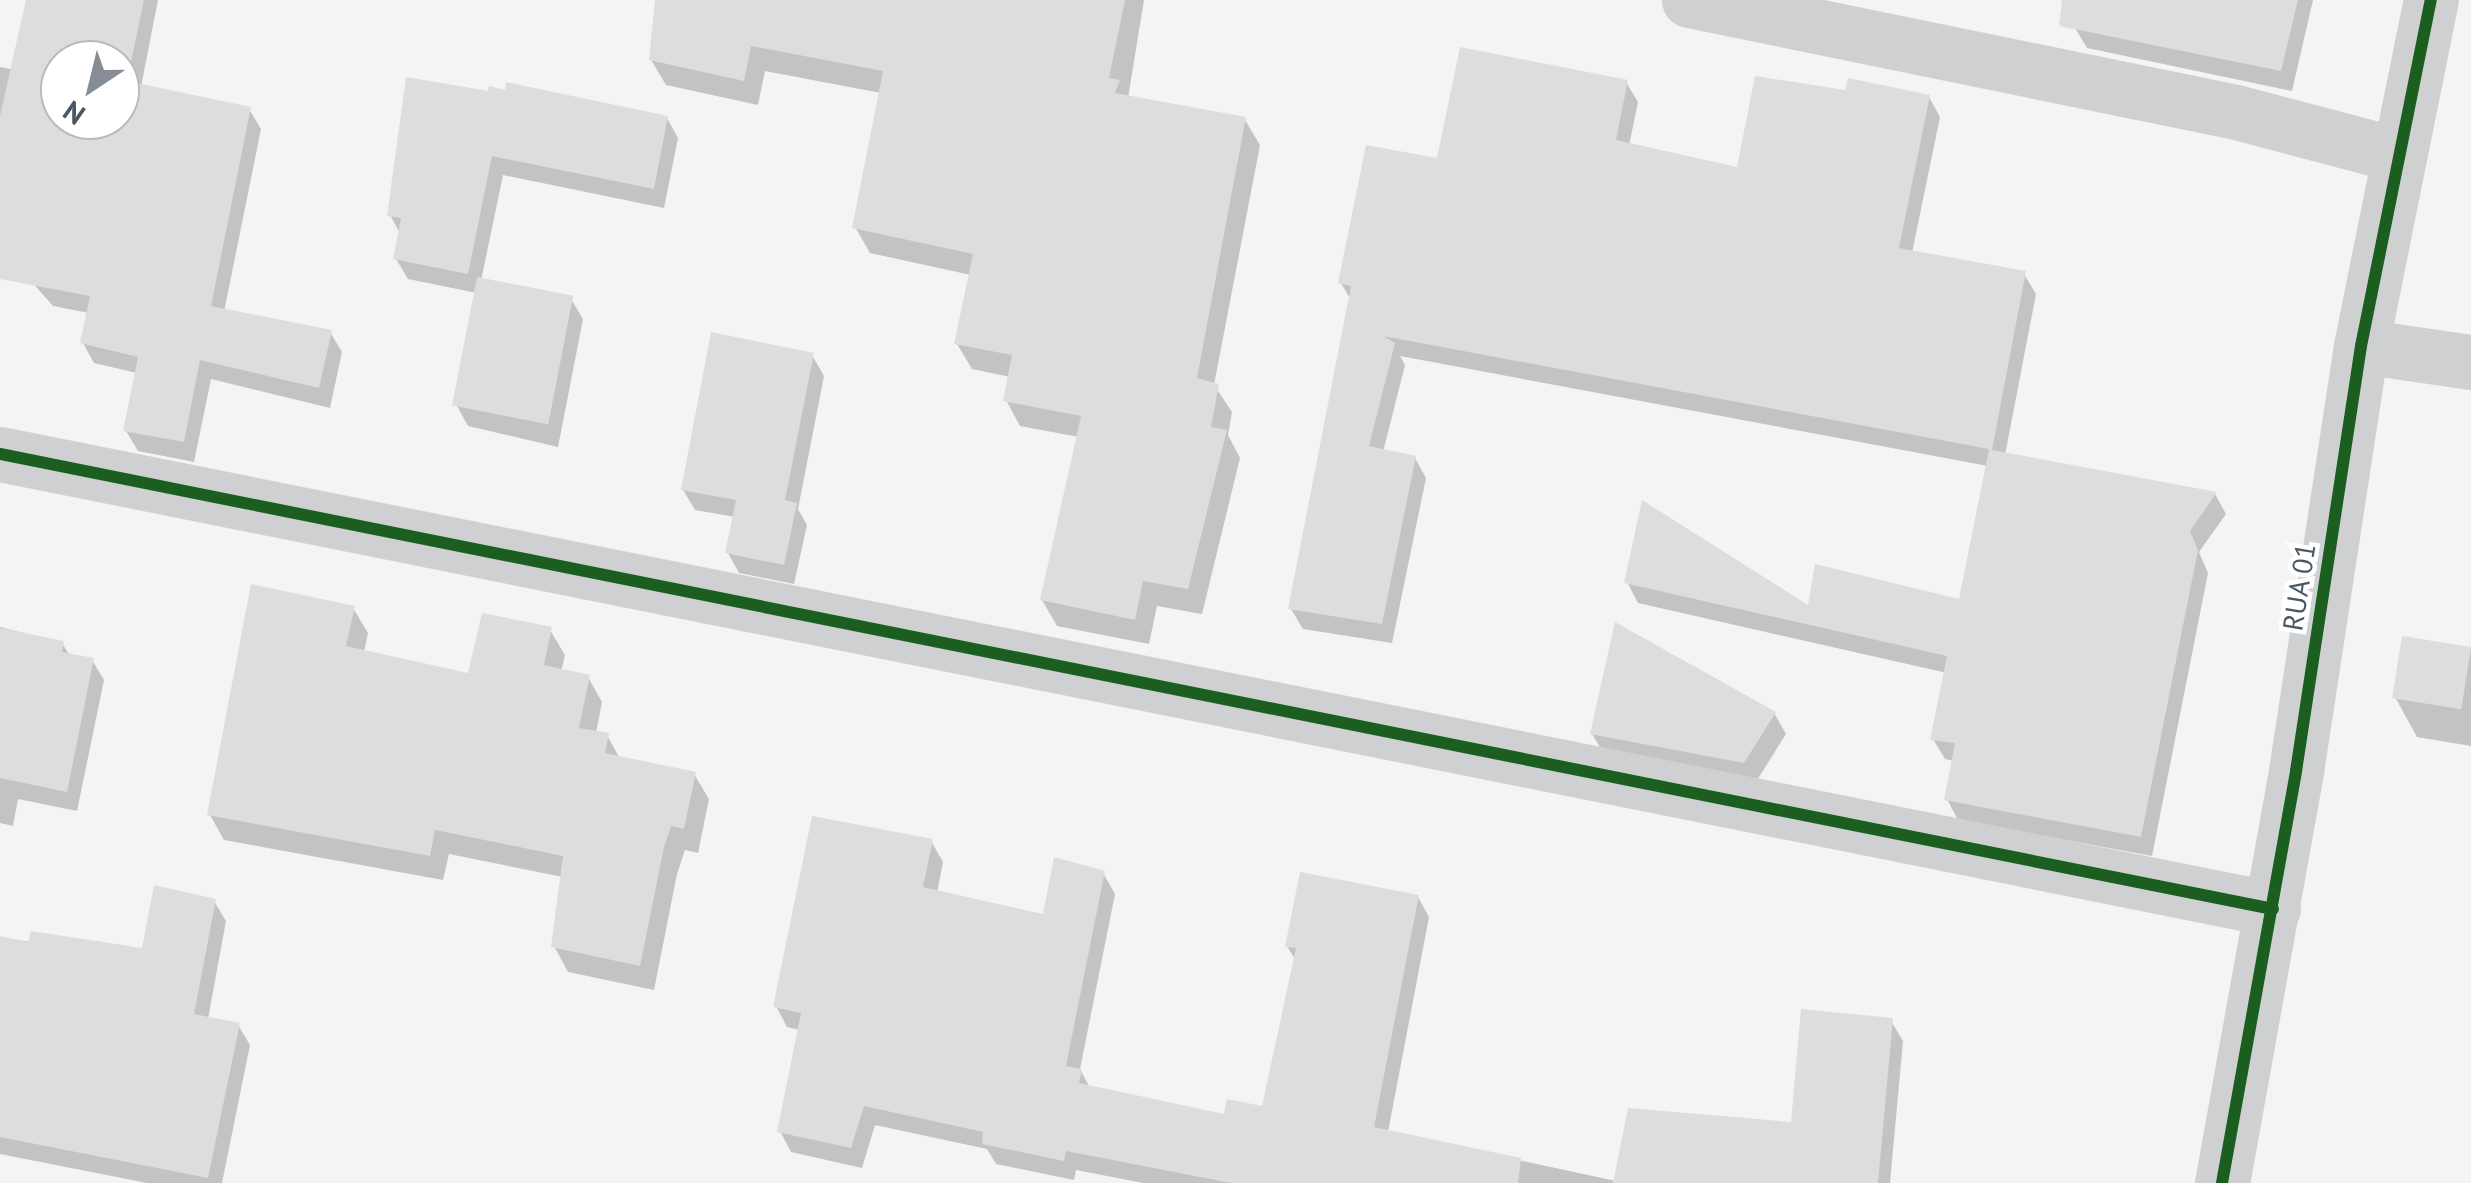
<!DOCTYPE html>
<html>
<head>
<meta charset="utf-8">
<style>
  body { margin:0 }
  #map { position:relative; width:2471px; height:1183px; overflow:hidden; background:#f4f4f4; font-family:"PT Sans",sans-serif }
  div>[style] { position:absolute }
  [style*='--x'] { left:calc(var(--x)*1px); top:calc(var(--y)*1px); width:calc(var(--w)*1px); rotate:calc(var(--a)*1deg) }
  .shadow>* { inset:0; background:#0003 }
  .building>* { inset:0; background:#ddddde; transform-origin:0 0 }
  .minor>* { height:55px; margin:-27.5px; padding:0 27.5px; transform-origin:27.5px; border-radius:27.5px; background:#ced0d2 }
  .cycleway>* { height:12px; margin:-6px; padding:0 6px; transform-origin:6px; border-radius:6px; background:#1b5e20 }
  span { translate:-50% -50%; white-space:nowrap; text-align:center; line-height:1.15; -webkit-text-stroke:9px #fff; paint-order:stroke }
  .street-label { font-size:28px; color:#4a5661 }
  .north { position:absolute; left:40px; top:40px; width:100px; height:100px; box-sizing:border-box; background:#fff; border:2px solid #b7bbc0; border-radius:50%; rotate:215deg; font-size:28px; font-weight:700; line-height:40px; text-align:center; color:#4a5661 }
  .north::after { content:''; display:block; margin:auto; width:35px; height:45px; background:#868d94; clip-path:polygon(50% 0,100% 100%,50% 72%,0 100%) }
</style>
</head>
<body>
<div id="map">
  <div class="shadow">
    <i style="clip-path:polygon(evenodd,27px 0,158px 0,141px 87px,249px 109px,261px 129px,224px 312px,330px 332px,342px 352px,330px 408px,211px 379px,194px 462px,138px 451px,126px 431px,137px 373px,94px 363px,83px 343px,89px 313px,53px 306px,0 246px,0 67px,11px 69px,27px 0,60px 60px,120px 60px,120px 120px,60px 120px,60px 60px)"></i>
    <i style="clip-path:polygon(663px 0,1144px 0,1128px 98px,1245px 120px,1260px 145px,1214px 385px,1232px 412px,1228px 435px,1240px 458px,1202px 614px,1157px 606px,1149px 644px,1057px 626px,1042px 600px,1079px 437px,1020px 426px,1006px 400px,1010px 377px,972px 369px,957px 344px,971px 275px,870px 253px,855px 227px,881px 93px,765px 71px,758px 105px,666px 85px,651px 60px)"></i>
    <i style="clip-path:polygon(2080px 0,2313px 0,2292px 91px,2087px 48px,2075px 28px)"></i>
    <i style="clip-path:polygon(408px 80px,667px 118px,678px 138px,664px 208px,503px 175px,481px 281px,571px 299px,583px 319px,558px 447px,468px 426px,457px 406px,477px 293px,408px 279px,396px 259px,401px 235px,390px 215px)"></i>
    <i style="clip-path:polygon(1626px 82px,1638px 102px,1629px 146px,1739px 170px,1847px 93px,1929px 97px,1940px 117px,1912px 253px,2024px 274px,2036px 294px,2005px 455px,2215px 494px,2226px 514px,2199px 552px,2208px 573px,2152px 856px,1958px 820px,1947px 799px,1954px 761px,1945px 759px,1933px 739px,1947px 673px,1638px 603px,1627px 582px,1810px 609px,1961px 602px,1988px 466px,1400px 356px,1405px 365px,1383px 452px,1415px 458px,1426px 478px,1392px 643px,1303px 629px,1291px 609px,1351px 300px,1341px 283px,1438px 161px)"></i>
    <i style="clip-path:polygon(812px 355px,824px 376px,798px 509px,807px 525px,794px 584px,739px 573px,728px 553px,735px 517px,695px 510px,683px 490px)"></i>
    <i style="clip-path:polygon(353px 608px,368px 633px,364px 652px,470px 676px,550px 630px,565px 655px,561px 672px,588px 677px,602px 702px,596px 733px,607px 735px,620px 759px,694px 774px,709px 799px,698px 853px,685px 850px,677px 874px,654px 990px,568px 972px,554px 946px,563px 877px,449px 854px,443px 880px,224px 840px,210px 815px)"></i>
    <i style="clip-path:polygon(0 627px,62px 643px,70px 656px,92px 660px,104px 680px,77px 811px,18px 799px,13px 826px,0 823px)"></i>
    <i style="clip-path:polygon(2471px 649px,2471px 746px,2417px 737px,2395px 697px)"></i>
    <i style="clip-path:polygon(1774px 713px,1786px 734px,1756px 782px,1604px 754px,1592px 734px)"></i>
    <i style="clip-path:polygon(931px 841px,943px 862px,937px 893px,1045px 918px,1103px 873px,1115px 894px,1080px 1069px,1090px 1088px,1226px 1117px,1264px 1109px,1296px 961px,1287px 946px,1418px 897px,1429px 917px,1388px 1132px,1616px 1181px,1793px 1124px,1891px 1021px,1903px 1041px,1890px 1183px,1143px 1183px,1076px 1170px,1074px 1180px,996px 1164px,987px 1149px,875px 1125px,862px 1168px,791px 1152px,780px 1131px,800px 1030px,787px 1027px,776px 1006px)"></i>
    <i style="clip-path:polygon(214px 901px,226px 921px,208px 1019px,238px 1025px,250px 1045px,222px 1183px,147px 1183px,0 1154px,0 939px,144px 951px)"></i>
  </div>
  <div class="building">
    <i style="clip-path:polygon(evenodd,26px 0,144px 0,127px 81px,251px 107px,211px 306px,332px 330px,319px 388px,200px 360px,184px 442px,123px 431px,138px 357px,80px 343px,90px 296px,0 279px,0 116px,26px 0,60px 60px,120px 60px,120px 120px,60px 120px,60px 60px)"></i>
    <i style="clip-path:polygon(655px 0,1125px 0,1109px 78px,1120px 80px,1115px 93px,1246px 117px,1197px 378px,1219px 384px,1211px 427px,1227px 430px,1188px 589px,1143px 581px,1135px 620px,1040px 600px,1081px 416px,1003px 401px,1012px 355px,954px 344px,973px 254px,852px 228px,883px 71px,751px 46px,744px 81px,649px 60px)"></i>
    <i style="clip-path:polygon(2062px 0,2298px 0,2281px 71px,2059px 26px)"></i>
    <i style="clip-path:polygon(1460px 47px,1628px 80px,1616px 140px,1737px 167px,1755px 76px,1845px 90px,1848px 78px,1930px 95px,1899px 248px,2026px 271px,1992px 450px,2217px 492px,2190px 531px,2198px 550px,2141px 837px,1944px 800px,1955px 743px,1930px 740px,1947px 656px,1624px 583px,1642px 500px,1808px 605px,1815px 564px,1959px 599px,1989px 449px,1383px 336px,1395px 343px,1369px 446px,1416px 456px,1382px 624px,1288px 609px,1351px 286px,1338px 283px,1366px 145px,1437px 158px)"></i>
    <i style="clip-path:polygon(406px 77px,488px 91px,489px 86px,505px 90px,506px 82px,668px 116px,654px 189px,492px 156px,468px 274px,393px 259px,401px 218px,387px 216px)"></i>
    <i style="left:477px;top:277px;width:98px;height:131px;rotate:11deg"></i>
    <i style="clip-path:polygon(711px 332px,814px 353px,785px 500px,797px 503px,784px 565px,725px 553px,736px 500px,681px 490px)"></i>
    <i style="clip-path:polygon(251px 584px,355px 606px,346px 646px,468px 673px,482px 613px,552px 627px,544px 665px,590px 675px,579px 728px,609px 733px,605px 753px,696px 772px,684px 829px,671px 826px,664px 847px,640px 966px,551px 947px,563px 856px,435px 830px,430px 856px,207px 815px)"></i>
    <i style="clip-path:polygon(1615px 622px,1776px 712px,1744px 763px,1590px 734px)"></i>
    <i style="clip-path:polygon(0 628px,64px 641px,62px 652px,94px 658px,67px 792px,0 778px)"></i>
    <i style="left:2402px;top:636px;width:70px;height:63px;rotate:9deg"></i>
    <i style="clip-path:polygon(812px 816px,933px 839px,923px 887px,1043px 914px,1054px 857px,1105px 871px,1066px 1066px,1082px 1069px,1079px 1083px,1224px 1114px,1227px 1099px,1262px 1106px,1296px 948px,1285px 947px,1300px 872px,1419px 895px,1374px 1127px,1521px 1158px,1518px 1183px,1231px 1183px,1066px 1151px,1064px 1161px,982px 1144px,983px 1132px,864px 1106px,851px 1148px,777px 1132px,801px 1013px,773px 1007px)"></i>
    <i style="clip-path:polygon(154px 885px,216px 899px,194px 1014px,240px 1023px,208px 1178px,0 1137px,0 936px,28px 942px,31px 931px,142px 948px)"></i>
    <i style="clip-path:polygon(1801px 1009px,1893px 1018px,1878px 1183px,1613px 1183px,1628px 1108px,1791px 1122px)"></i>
  </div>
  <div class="minor">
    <i style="--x:1689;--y:0;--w:558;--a:11.57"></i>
    <i style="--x:2236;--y:112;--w:169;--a:14.8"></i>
    <i style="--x:2361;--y:346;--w:111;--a:8.3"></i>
    <i style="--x:0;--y:454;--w:2318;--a:11.32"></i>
    <i style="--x:2222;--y:1183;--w:419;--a:-79.8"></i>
    <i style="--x:2296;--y:771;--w:430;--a:-81.3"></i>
    <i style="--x:2361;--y:346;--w:353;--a:-78.6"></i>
  </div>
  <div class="cycleway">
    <i style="--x:0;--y:454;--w:2318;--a:11.32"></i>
    <i style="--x:2222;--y:1183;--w:419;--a:-79.8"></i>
    <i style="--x:2296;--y:771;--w:430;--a:-81.3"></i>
    <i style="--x:2361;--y:346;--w:353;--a:-78.6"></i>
  </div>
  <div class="street-label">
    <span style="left:2299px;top:587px;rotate:-81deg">RUA 01</span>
  </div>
  <div class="north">N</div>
</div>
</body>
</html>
